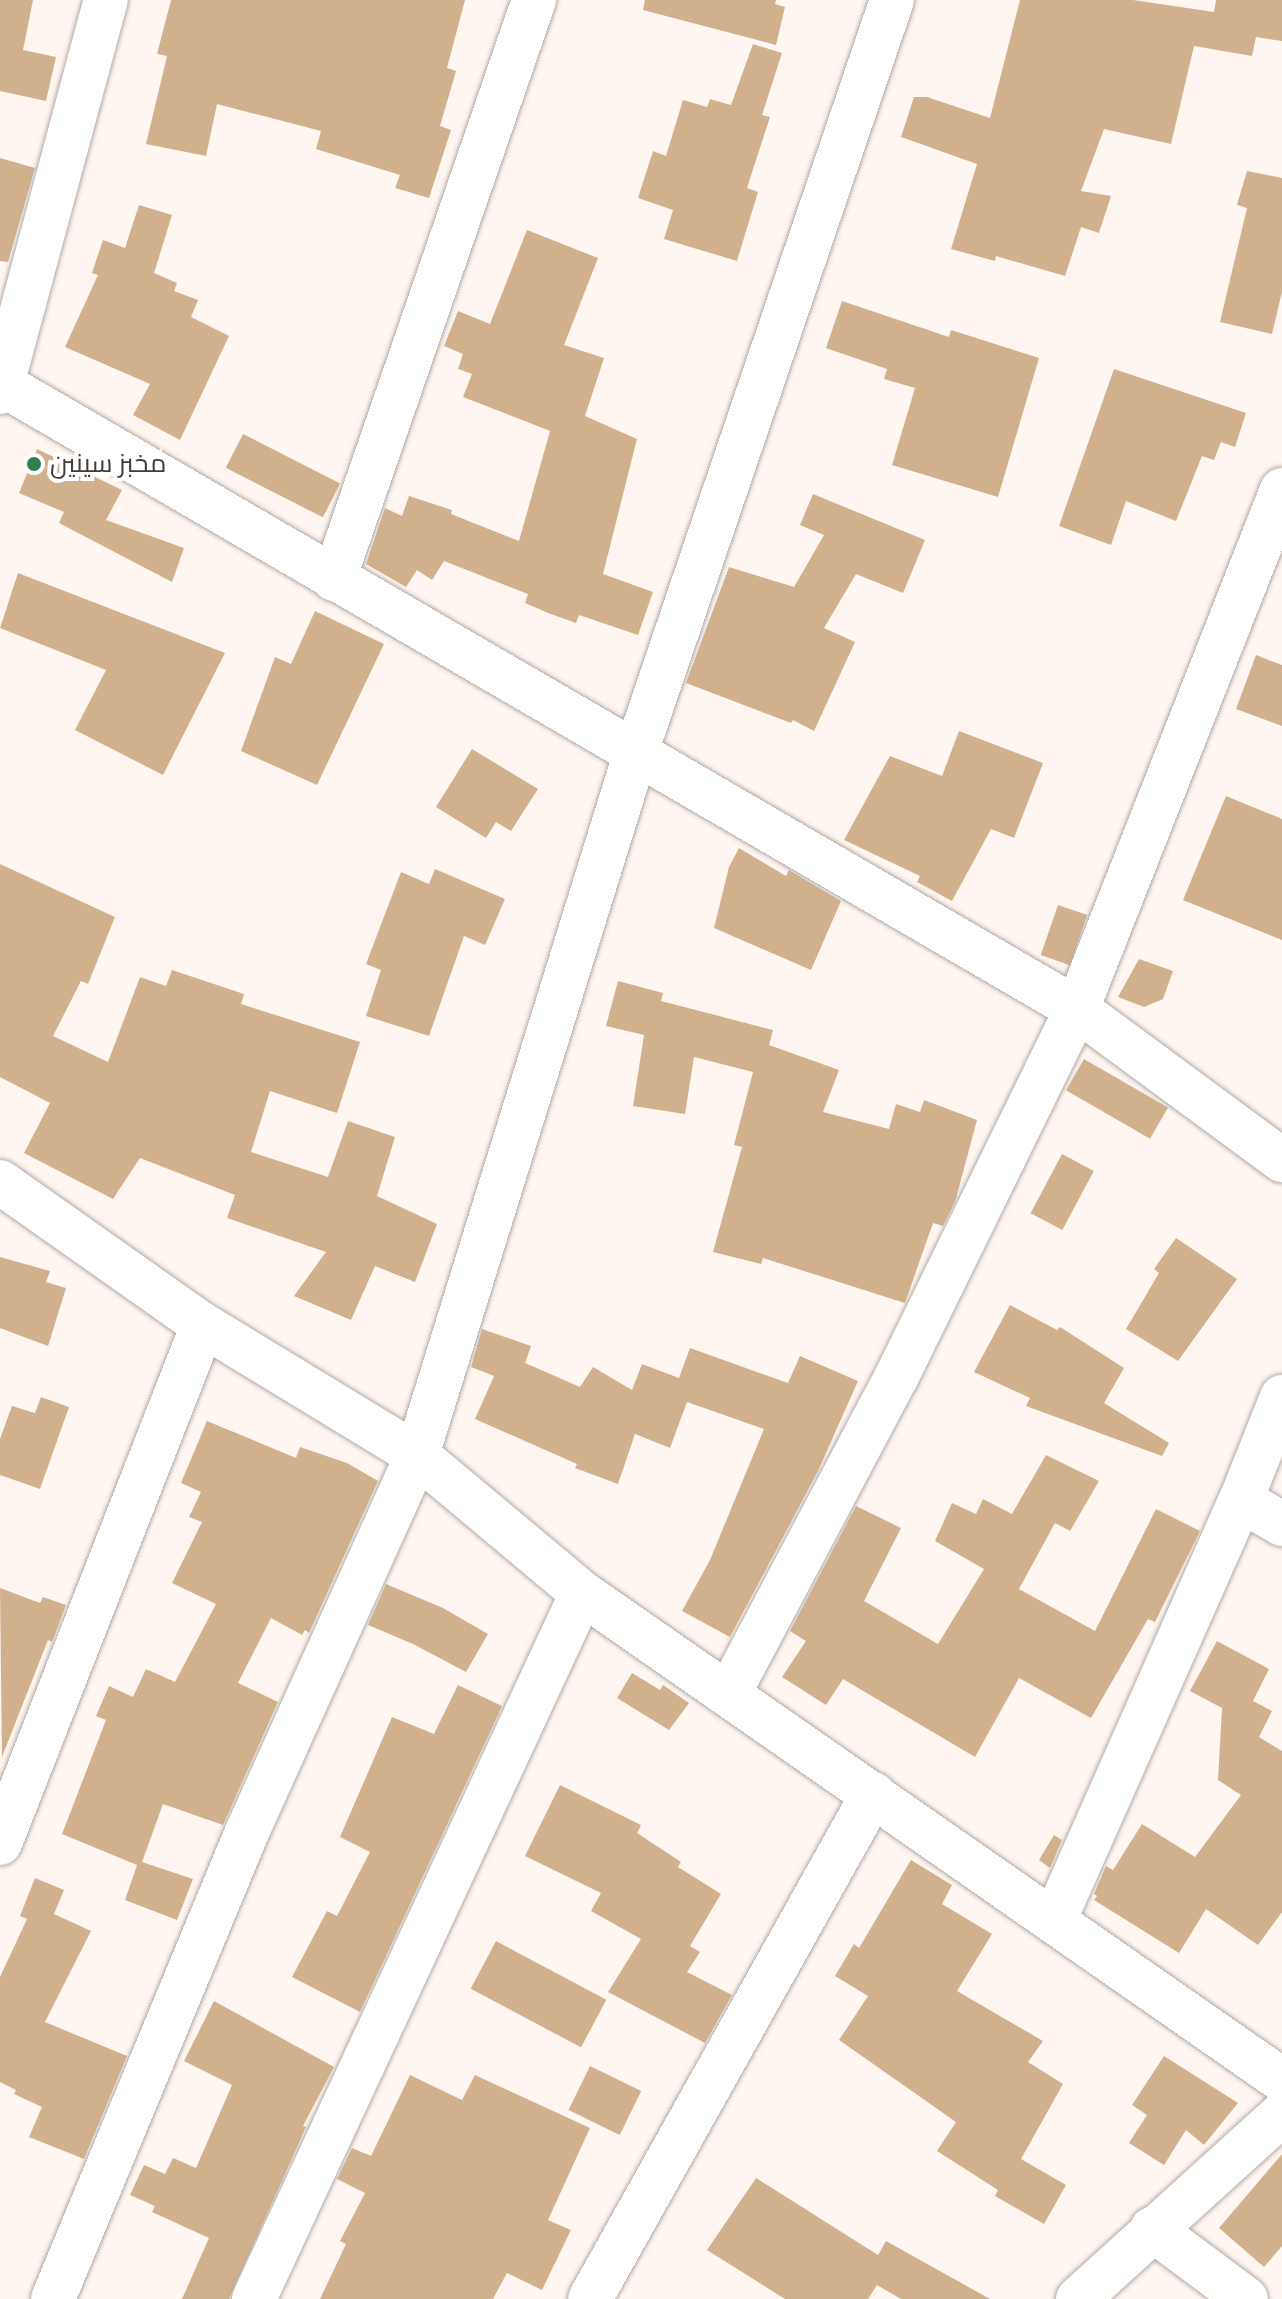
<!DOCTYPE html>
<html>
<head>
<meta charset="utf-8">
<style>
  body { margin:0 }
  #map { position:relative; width:1282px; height:2299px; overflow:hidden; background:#fff6f1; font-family:"Zilla Slab",Cairo,serif }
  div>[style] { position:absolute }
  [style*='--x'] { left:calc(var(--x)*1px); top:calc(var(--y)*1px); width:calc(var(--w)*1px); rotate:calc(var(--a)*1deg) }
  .building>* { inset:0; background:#d1b18d; transform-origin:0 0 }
  .roads { filter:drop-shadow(0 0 2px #b2aaa5) drop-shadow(0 0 2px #b2aaa5) }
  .minor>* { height:44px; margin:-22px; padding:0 22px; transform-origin:22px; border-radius:22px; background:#fff }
  .dots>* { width:22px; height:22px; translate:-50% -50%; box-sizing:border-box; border:4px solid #fff; border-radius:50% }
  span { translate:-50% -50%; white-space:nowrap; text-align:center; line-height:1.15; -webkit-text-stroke:8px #fff; paint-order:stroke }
  .poi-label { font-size:26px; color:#403c3a }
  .left { translate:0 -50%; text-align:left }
</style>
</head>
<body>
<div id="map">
  <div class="building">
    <i style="clip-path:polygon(0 0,33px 0,23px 50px,56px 57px,46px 101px,0 91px)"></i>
    <i style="clip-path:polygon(171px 0,465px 0,447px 68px,456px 71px,440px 126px,451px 130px,429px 198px,395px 188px,400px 175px,316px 149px,321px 131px,217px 104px,206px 156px,146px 144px,167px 56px,157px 54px)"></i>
    <i style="clip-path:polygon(645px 0,776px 0,775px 4px,785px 7px,776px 45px,643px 10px)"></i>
    <i style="clip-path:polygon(1020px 0,1133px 0,1214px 12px,1216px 0,1282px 0,1282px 41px,1256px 37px,1252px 56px,1194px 46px,1171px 144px,1104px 129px,1081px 191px,1111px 196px,1099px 233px,1081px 227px,1065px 276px,996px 256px,995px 261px,951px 249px,977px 164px,901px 137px,914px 97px,927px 97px,990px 118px)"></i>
    <i style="clip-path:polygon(753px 44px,782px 53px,762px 115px,770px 117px,747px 188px,758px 192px,737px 261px,664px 239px,673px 210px,638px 198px,653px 151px,666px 156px,683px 100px,707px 107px,710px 99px,731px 105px)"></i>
    <i style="clip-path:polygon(0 158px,35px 168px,8px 262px,0 261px)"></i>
    <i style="clip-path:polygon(1247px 171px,1282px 178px,1282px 292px,1272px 334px,1220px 322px,1247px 208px,1237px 205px)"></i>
    <i style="clip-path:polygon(139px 205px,172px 215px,154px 273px,177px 283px,174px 291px,198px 300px,191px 317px,229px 336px,180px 440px,133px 415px,150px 384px,65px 347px,98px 275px,92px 273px,103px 240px,125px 248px)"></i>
    <i style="clip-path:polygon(527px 230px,598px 258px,564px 345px,604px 358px,585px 416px,637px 439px,603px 574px,653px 592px,638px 635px,579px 615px,576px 623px,548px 613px,525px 603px,528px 594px,444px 561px,432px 580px,417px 570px,406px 587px,366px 564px,385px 508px,402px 516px,409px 496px,452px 510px,451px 514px,519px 541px,550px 431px,463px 397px,472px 374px,458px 369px,463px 354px,444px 346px,458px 311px,490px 324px)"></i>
    <i style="clip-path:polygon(842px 301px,949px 337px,951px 330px,1039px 358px,998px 497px,892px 465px,915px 388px,884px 379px,887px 369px,826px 348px)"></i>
    <i style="clip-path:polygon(1114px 369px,1246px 413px,1235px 447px,1221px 442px,1214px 460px,1202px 456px,1176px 521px,1126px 501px,1111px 545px,1059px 526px)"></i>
    <i style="left:243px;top:434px;width:109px;height:38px;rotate:27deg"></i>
    <i style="clip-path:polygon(37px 449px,122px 490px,106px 520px,184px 548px,172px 582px,59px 523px,64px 512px,19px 493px)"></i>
    <i style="clip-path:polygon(813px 494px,925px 540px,903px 593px,856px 574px,824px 628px,855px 642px,814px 731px,793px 720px,791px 723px,686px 683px,729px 567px,794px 587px,824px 535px,800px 525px)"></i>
    <i style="clip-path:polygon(18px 573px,225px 653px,163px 775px,75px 730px,106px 670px,0 628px)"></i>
    <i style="clip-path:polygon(315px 611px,384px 644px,317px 785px,241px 751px,275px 657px,291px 664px)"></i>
    <i style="clip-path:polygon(1256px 655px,1282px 665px,1282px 726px,1236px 709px)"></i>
    <i style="clip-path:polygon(959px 731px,1043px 763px,1014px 838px,991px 829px,952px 901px,917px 882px,920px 876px,844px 840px,890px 756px,942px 776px)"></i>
    <i style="clip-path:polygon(472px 749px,538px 789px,511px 831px,496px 822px,486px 838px,436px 807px)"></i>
    <i style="clip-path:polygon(1226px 796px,1282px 819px,1282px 940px,1183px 900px)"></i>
    <i style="clip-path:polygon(739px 848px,786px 876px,789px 870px,841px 901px,811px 970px,714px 928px,729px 867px)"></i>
    <i style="clip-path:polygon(0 864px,115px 917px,88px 984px,81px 981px,53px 1036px,108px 1062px,140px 977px,166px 986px,172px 970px,244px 994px,241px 1004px,360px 1042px,337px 1113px,270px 1091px,251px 1152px,328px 1177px,348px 1121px,395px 1137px,377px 1196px,437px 1224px,415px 1282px,375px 1266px,351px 1320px,294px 1296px,326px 1252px,227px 1218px,235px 1195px,140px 1158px,113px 1199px,24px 1153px,50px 1103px,0 1077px)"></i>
    <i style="clip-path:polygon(435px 869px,505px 899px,485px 945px,464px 936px,429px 1036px,366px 1016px,381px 970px,366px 964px,401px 872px,429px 884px)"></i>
    <i style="left:1058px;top:905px;width:31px;height:53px;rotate:19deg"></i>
    <i style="clip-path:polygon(1139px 959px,1173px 971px,1163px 999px,1144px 1007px,1118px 997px)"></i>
    <i style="clip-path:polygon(618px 981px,663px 993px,661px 1001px,773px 1030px,769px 1045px,839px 1070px,823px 1112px,889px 1129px,896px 1104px,920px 1112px,924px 1100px,977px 1120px,955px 1202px,943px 1226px,933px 1223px,905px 1303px,763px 1258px,761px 1264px,713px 1252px,742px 1147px,734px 1145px,753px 1072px,694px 1057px,685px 1114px,633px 1106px,644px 1035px,606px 1026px)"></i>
    <i style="left:1084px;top:1059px;width:97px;height:36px;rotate:30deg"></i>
    <i style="left:1062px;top:1154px;width:36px;height:67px;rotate:28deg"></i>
    <i style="clip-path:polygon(1176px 1238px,1237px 1279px,1178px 1361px,1126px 1329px,1159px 1273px,1154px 1269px)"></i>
    <i style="clip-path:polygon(0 1257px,50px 1271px,46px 1282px,66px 1288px,48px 1346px,0 1328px)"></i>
    <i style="clip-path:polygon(1010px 1305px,1057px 1330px,1060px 1327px,1124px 1368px,1104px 1403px,1169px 1443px,1162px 1456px,1026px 1406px,1030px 1398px,974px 1372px)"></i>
    <i style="clip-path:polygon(482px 1329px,531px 1346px,525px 1363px,580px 1387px,593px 1367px,632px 1390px,642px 1364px,679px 1378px,690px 1348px,788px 1383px,800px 1356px,858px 1381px,818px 1471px,730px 1637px,682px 1611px,710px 1560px,764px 1429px,687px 1402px,670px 1448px,635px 1434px,618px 1484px,575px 1468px,577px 1464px,475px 1419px,494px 1376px,471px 1367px)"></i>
    <i style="clip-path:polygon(41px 1397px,69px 1407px,40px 1489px,0 1475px,0 1439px,12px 1406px,35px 1413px)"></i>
    <i style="clip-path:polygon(207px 1421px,296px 1458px,300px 1447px,347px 1463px,378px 1481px,309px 1633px,305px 1630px,302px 1635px,271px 1618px,238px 1683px,278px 1702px,223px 1825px,163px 1804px,142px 1862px,193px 1879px,177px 1920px,125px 1900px,137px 1865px,62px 1834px,106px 1720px,96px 1716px,109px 1686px,133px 1697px,146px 1669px,175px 1682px,216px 1604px,172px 1583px,202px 1522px,189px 1517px,201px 1492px,181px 1483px)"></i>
    <i style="clip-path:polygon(1046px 1455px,1099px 1481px,1070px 1531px,1055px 1523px,1019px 1589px,1095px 1631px,1156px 1509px,1200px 1531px,1155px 1622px,1148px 1619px,1091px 1718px,1019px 1678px,975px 1757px,843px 1679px,826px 1705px,782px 1677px,806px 1641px,790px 1631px,856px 1506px,901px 1528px,864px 1601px,938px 1644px,984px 1569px,935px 1541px,952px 1503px,976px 1514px,983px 1499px,1012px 1514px)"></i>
    <i style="clip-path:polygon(386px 1584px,443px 1608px,488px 1634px,466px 1672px,413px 1644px,368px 1625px)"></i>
    <i style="clip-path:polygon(0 1588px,40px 1603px,43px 1597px,66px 1605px,52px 1642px,48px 1640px,2px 1757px)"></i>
    <i style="clip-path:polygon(1217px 1641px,1269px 1669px,1253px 1701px,1272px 1711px,1259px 1737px,1282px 1751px,1282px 1912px,1258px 1945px,1206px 1909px,1179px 1953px,1094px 1900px,1097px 1896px,1094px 1894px,1106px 1866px,1113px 1870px,1142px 1824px,1195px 1857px,1241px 1795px,1218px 1780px,1222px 1708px,1190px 1691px)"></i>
    <i style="clip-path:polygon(632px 1673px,660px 1690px,663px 1685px,689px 1703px,669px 1730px,617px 1698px)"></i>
    <i style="clip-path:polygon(458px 1685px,502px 1706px,360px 2012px,292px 1977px,327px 1911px,337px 1916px,370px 1852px,340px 1837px,392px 1717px,434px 1734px)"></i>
    <i style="clip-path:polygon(560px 1785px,641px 1825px,637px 1833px,681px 1862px,678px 1867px,721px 1894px,690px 1946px,700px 1952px,687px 1972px,732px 1995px,705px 2043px,608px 1992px,641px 1939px,591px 1911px,601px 1893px,525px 1856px)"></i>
    <i style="clip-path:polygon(1054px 1835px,1062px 1840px,1050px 1868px,1039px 1860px)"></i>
    <i style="clip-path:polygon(911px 1860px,952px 1885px,942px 1904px,992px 1934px,957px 1991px,1043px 2041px,1028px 2062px,1063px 2084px,1021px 2159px,1066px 2185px,1044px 2224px,995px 2196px,998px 2190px,937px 2151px,956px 2122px,839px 2040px,868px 1996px,835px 1976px,854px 1944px,859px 1948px)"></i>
    <i style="clip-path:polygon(35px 1878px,64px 1890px,54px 1914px,91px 1931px,45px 2022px,127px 2056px,84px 2159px,29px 2137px,42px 2107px,14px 2094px,16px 2090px,0 2082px,0 1977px,27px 1919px,20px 1916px)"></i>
    <i style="left:496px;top:1941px;width:125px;height:54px;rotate:28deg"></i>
    <i style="clip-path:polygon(214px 2001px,334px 2067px,303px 2126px,306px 2127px,229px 2299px,182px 2299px,209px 2238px,152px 2212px,155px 2206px,130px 2195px,144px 2165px,165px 2174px,173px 2158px,196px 2168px,232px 2085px,184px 2061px)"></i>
    <i style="clip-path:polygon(1164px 2056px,1238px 2103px,1204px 2145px,1186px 2130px,1164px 2165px,1129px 2143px,1147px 2115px,1132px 2105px)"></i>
    <i style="left:590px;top:2066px;width:57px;height:49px;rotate:26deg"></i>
    <i style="clip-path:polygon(410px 2075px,462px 2100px,475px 2075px,590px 2128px,548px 2220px,571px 2230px,542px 2290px,507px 2273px,493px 2299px,320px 2299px,346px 2244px,340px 2241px,365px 2193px,337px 2179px,352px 2148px,371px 2156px)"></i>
    <i style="clip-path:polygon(1282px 2154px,1282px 2246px,1264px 2267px,1219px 2228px)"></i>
    <i style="clip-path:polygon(756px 2178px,878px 2255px,886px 2241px,990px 2299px,901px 2299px,877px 2285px,868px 2299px,785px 2299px,707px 2250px)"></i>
  </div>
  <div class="roads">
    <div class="minor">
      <i style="--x:0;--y:383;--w:1246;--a:30.17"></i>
      <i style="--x:1077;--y:1009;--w:255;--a:36.4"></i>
      <i style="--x:0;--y:392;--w:406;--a:-74.9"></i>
      <i style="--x:334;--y:579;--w:613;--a:-70.94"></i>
      <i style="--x:0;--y:1182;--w:248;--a:35.2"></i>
      <i style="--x:203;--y:1325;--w:250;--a:31.3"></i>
      <i style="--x:417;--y:1455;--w:215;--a:39.9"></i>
      <i style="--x:582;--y:1593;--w:853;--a:34.83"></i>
      <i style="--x:1241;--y:1500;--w:48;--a:30.3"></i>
      <i style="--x:729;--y:1693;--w:357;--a:-62.1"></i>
      <i style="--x:896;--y:1378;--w:411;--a:-63.9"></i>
      <i style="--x:1077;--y:1009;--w:558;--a:-68.45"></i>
      <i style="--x:0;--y:1843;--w:556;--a:-68.6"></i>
      <i style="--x:1054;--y:1921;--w:461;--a:-66.1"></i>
      <i style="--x:1241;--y:1500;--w:111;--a:-68.3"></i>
      <i style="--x:1152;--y:2229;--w:117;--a:36.7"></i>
      <i style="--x:53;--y:2299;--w:506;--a:-67.44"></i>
      <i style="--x:247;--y:1832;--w:414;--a:-65.7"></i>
      <i style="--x:417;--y:1455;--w:736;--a:-72.7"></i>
      <i style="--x:636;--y:752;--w:794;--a:-71.2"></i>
      <i style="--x:254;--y:2299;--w:778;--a:-65.08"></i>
      <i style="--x:590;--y:2299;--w:579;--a:-60.73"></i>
      <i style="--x:1078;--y:2299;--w:275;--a:-42.2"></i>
    </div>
  </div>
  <div class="dots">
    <i style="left:34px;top:464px;background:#327f4d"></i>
  </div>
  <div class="poi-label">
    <span class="left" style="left:50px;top:464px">مخبز سينين</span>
  </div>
</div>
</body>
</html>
